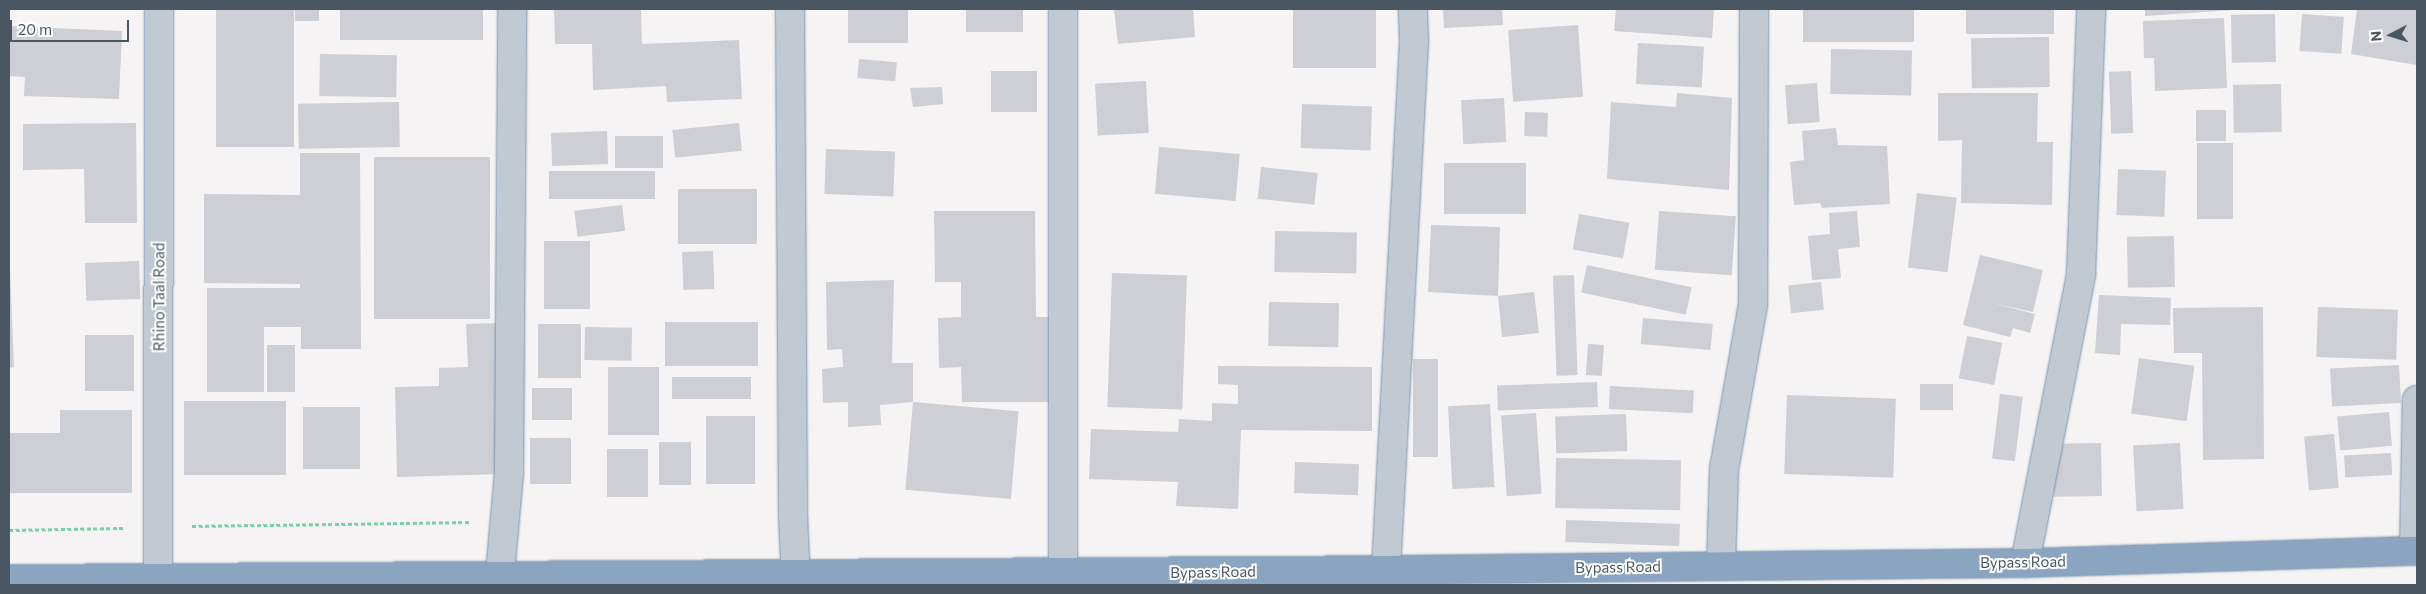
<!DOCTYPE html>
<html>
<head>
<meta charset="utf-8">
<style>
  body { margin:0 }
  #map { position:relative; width:2426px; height:594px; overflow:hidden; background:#f5f3f3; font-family:Commissioner,sans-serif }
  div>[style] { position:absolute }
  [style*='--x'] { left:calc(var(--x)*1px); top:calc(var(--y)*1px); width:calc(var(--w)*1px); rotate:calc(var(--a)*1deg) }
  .building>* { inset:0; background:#cdcfd5; transform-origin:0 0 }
  .path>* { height:3px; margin-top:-1.5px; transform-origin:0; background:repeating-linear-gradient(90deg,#7ad0a6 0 4px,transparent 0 6.5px) }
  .roads { filter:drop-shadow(0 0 1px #7690ad) drop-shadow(0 0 1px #7690ad) }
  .minor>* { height:28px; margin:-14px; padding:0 14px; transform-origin:14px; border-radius:14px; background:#c1cad2 }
  .highway>* { height:28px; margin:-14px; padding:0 14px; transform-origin:14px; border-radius:14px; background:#8ba5c1 }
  span { translate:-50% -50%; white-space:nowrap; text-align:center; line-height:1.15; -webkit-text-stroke:4px #fff; paint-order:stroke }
  .street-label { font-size:15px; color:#4a5661 }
  .frame { position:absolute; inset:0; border:10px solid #4a5661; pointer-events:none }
  .north { position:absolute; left:2366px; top:10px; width:50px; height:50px; -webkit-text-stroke:4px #fff; paint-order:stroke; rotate:265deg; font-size:14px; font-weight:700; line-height:20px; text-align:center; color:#4a5661 }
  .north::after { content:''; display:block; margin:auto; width:18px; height:22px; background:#4a5661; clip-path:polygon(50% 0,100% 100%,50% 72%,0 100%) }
  .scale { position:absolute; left:10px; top:20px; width:119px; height:22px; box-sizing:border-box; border:2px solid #4a5661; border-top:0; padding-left:6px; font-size:15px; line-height:18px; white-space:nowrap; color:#4a5661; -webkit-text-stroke:4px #fff; paint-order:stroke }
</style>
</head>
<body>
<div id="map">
  <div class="building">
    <i style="left:216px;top:9px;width:78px;height:138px"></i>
    <i style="left:295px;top:9px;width:24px;height:12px"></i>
    <i style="left:340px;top:9px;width:143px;height:31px"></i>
    <i style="clip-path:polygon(554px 9px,641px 9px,642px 44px,739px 40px,742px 99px,667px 102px,666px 86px,593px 90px,592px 44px,555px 44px)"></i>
    <i style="left:848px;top:9px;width:60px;height:34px"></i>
    <i style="left:966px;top:9px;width:57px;height:23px"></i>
    <i style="clip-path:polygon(1114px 9px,1193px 9px,1195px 37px,1118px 44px)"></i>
    <i style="left:1293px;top:9px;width:83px;height:59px"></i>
    <i style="clip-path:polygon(1443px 9px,1502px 9px,1503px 25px,1444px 28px)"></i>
    <i style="clip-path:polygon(1616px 9px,1714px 9px,1712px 38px,1614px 31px)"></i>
    <i style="left:1803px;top:9px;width:111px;height:33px"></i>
    <i style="left:1966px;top:9px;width:88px;height:25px"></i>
    <i style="clip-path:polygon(2145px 9px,2233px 9px,2233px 10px,2145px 16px)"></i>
    <i style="clip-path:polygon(2357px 9px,2417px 9px,2417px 65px,2351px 54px)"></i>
    <i style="left:2275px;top:14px;width:48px;height:44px;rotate:89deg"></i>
    <i style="left:2302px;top:14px;width:42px;height:37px;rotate:4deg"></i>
    <i style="clip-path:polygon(2224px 18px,2227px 88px,2155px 91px,2154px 58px,2144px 58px,2143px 21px)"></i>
    <i style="left:1578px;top:25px;width:72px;height:70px;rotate:86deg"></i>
    <i style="clip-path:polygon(9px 26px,122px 31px,119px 99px,24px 96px,25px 77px,9px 76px)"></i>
    <i style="left:2049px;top:37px;width:50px;height:78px;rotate:89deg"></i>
    <i style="left:1638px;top:43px;width:66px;height:41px;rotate:3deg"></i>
    <i style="left:1831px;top:49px;width:81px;height:45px;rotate:1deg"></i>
    <i style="left:320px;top:54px;width:77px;height:42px;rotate:1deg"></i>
    <i style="left:859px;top:59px;width:38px;height:19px;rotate:5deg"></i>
    <i style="left:991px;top:71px;width:46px;height:41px"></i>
    <i style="left:2131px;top:71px;width:62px;height:22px;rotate:88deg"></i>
    <i style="left:1146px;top:81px;width:52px;height:51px;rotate:87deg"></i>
    <i style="left:1817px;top:83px;width:39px;height:32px;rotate:86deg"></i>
    <i style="left:2281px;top:84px;width:48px;height:48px;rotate:89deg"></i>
    <i style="clip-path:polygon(942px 87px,943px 104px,913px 107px,910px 88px)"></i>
    <i style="clip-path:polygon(1677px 93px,1732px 98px,1729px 190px,1607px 179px,1611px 102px,1676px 107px)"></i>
    <i style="clip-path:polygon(1938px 93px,2038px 93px,2037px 142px,2053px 142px,2052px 205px,1961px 203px,1962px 140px,1938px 141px)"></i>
    <i style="left:1504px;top:98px;width:44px;height:43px;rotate:87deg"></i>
    <i style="left:399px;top:102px;width:45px;height:101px;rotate:89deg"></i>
    <i style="left:1302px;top:104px;width:70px;height:44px;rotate:2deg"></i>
    <i style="left:2196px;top:110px;width:30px;height:31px"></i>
    <i style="left:1525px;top:112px;width:23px;height:24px;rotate:2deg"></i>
    <i style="clip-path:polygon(136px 123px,137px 223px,85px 223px,84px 169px,23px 170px,23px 124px)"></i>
    <i style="left:739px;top:123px;width:28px;height:67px;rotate:84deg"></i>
    <i style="clip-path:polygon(1836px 128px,1838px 145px,1887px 146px,1890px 204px,1822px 208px,1820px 203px,1794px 205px,1790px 162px,1804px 160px,1802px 131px)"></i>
    <i style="left:607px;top:131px;width:33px;height:56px;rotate:88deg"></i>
    <i style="left:615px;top:136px;width:48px;height:32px"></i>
    <i style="left:2197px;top:143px;width:36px;height:76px"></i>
    <i style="left:1159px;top:147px;width:81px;height:47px;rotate:5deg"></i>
    <i style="left:826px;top:149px;width:69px;height:45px;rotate:2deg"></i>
    <i style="clip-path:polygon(300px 153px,360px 153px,361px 349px,301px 349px,301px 327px,264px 327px,264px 392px,207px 392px,207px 288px,300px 288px,300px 284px,204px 283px,204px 194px,300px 195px)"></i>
    <i style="left:374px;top:157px;width:116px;height:162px"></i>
    <i style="left:1444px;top:163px;width:82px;height:51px"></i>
    <i style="left:1261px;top:167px;width:57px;height:32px;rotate:6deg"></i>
    <i style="left:2118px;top:169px;width:48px;height:46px;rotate:2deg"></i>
    <i style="left:549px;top:171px;width:106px;height:28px"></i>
    <i style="left:678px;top:189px;width:79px;height:55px"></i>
    <i style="left:1917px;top:193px;width:40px;height:75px;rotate:7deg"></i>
    <i style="left:622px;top:205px;width:26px;height:48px;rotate:83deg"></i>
    <i style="clip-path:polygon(934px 211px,1035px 211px,1036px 317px,1051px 317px,1050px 402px,962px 402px,961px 367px,939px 368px,938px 318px,961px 317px,961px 282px,935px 282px)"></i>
    <i style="left:1659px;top:211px;width:77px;height:59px;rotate:4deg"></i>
    <i style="clip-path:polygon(1857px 211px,1860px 247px,1838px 249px,1841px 278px,1812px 280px,1808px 236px,1830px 234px,1829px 213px)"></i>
    <i style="left:1579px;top:214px;width:51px;height:36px;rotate:10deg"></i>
    <i style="clip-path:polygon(1431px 225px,1500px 227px,1498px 296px,1534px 292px,1539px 333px,1502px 337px,1498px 296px,1428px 292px)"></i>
    <i style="left:1275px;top:231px;width:82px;height:41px;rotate:1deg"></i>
    <i style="left:2174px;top:236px;width:51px;height:47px;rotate:89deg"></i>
    <i style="left:544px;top:241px;width:46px;height:68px"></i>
    <i style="clip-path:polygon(9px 244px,14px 367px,9px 368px)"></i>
    <i style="left:713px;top:251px;width:38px;height:31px;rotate:88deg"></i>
    <i style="clip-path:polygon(1980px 255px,2043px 270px,2033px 312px,1992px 303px,2035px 314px,2030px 333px,2013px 328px,2010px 337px,1963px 325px)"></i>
    <i style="left:139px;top:261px;width:38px;height:54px;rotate:88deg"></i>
    <i style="left:1587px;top:265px;width:107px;height:28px;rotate:12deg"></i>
    <i style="left:1112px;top:273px;width:75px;height:134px;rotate:2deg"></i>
    <i style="left:1574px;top:275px;width:100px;height:21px;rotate:88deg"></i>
    <i style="clip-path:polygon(894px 280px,892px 363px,913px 363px,913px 402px,880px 405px,881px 425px,848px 427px,848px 402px,823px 403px,822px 369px,843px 367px,842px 349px,827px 350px,826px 282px)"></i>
    <i style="left:1821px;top:282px;width:28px;height:33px;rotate:84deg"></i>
    <i style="clip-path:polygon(2099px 295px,2171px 298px,2170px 325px,2121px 324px,2120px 355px,2095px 353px)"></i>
    <i style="left:1269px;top:302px;width:70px;height:44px;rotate:1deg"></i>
    <i style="clip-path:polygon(2263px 307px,2264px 459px,2203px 460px,2202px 353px,2174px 353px,2173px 308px)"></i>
    <i style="left:2318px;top:307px;width:80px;height:50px;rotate:2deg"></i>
    <i style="left:1643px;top:318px;width:70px;height:26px;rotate:5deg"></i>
    <i style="left:665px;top:322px;width:93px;height:44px"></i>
    <i style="clip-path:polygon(498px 323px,503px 474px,397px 477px,395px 387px,439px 386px,439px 368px,468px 367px,466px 324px)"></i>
    <i style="left:538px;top:324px;width:43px;height:54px"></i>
    <i style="left:585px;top:327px;width:47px;height:33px;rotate:1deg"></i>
    <i style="left:85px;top:335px;width:49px;height:56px"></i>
    <i style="left:1967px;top:336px;width:36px;height:43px;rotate:11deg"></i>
    <i style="left:1588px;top:344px;width:16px;height:31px;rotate:4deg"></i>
    <i style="left:267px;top:345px;width:28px;height:47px"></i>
    <i style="left:2139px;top:358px;width:56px;height:56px;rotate:8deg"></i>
    <i style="left:1413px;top:359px;width:25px;height:98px"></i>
    <i style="left:2399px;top:365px;width:38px;height:69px;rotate:87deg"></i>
    <i style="clip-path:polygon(1218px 366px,1372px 367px,1372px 431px,1241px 430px,1238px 509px,1176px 506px,1178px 482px,1089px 479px,1091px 429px,1178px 432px,1179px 419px,1212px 421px,1212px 403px,1238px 404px,1238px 385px,1218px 384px)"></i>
    <i style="left:608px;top:367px;width:51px;height:68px"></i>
    <i style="left:672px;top:377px;width:79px;height:22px"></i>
    <i style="left:1597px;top:382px;width:25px;height:100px;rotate:88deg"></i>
    <i style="left:1920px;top:384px;width:33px;height:26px"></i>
    <i style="left:1610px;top:386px;width:84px;height:23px;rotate:3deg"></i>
    <i style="left:532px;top:388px;width:40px;height:32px"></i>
    <i style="left:2000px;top:394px;width:23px;height:65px;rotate:7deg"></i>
    <i style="left:1787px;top:395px;width:109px;height:79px;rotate:2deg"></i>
    <i style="left:184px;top:401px;width:102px;height:74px"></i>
    <i style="left:913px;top:402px;width:106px;height:88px;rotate:5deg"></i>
    <i style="left:1490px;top:404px;width:83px;height:42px;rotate:87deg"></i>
    <i style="left:360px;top:407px;width:62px;height:57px;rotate:90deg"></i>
    <i style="clip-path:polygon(60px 410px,132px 410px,132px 493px,9px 493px,9px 433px,60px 433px)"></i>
    <i style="left:2389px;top:412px;width:34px;height:52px;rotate:85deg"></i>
    <i style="left:1536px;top:413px;width:81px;height:35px;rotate:86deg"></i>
    <i style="left:1626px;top:414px;width:37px;height:71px;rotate:88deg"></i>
    <i style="left:706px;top:416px;width:49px;height:68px"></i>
    <i style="left:2334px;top:434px;width:54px;height:30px;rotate:85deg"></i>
    <i style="left:530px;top:438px;width:41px;height:46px"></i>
    <i style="left:659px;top:442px;width:32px;height:43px"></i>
    <i style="left:2101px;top:443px;width:53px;height:48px;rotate:89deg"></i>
    <i style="left:2180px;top:443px;width:66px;height:47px;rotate:87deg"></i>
    <i style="left:648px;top:449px;width:48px;height:41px;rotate:90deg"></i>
    <i style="left:2391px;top:453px;width:22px;height:47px;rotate:87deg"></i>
    <i style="left:1556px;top:458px;width:125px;height:50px;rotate:1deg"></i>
    <i style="left:1295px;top:462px;width:64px;height:31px;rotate:2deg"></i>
    <i style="left:1566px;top:520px;width:114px;height:22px;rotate:2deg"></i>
  </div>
  <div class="path">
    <i style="--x:192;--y:526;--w:279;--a:-0.8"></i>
    <i style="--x:9;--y:530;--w:114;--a:-1"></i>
  </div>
  <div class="roads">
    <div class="minor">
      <i style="--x:790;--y:9;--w:506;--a:89.66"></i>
      <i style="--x:793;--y:515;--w:70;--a:87.5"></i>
      <i style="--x:2414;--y:551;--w:151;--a:-88.9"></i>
      <i style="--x:2025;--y:563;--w:294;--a:-79"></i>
      <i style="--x:2081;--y:274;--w:265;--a:-87.8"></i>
      <i style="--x:1721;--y:566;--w:97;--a:-88.2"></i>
      <i style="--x:1724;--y:469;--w:168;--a:-80"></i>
      <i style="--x:1753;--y:304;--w:295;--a:-89.8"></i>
      <i style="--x:1386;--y:570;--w:530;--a:-86.97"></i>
      <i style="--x:1414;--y:41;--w:32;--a:-92"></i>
      <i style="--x:1063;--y:573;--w:564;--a:-90"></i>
      <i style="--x:158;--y:585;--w:576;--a:-89.9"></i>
      <i style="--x:499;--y:585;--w:112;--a:-84.9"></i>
      <i style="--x:509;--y:473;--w:464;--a:-89.6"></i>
    </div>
    <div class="highway">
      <i style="--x:9;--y:579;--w:1377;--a:-0.37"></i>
      <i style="--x:1386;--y:570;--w:639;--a:-0.63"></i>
      <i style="--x:2025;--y:563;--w:392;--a:-1.8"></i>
    </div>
  </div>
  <div class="street-label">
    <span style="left:159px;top:297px;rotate:-90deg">Rhino Taal Road</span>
    <span style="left:2023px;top:562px;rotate:-1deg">Bypass Road</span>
    <span style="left:1618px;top:567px;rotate:-1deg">Bypass Road</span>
    <span style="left:1213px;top:572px;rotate:-1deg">Bypass Road</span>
  </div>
  <div class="frame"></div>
  <div class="north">N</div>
  <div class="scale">20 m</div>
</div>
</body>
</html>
